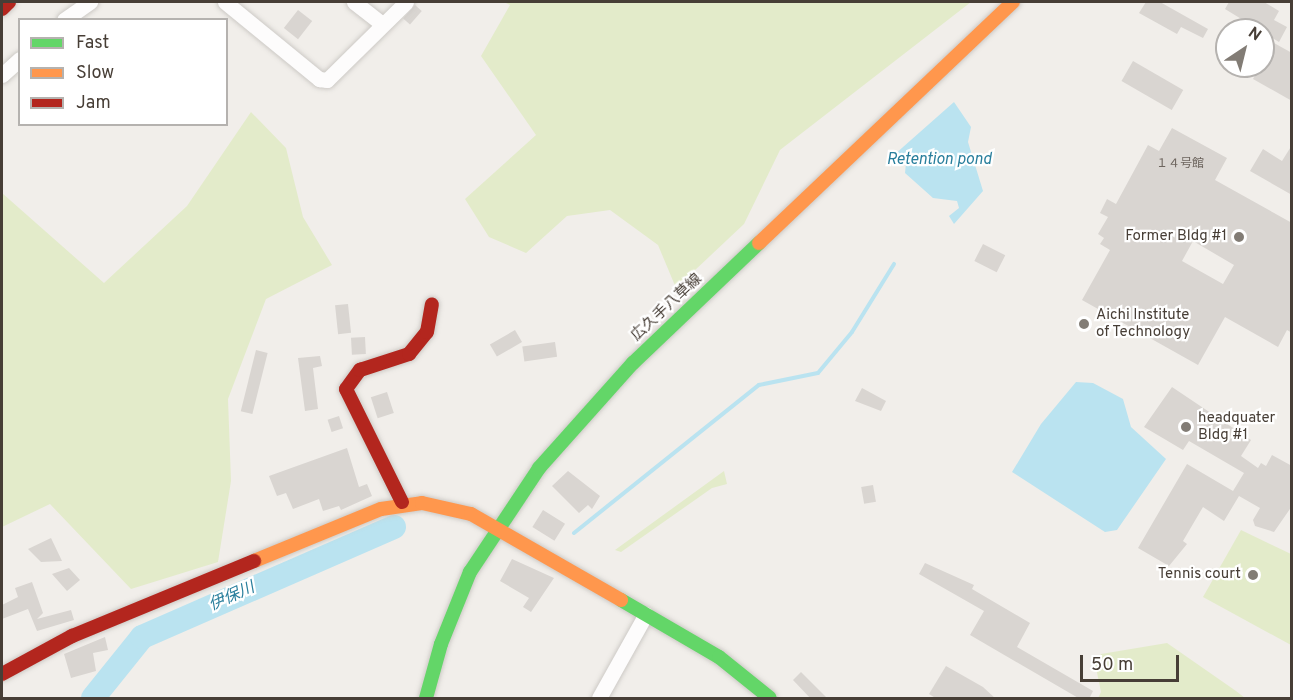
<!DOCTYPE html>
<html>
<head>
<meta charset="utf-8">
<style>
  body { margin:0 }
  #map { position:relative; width:1293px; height:700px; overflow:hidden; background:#f1eeea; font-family:Overpass,"Noto Sans JP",sans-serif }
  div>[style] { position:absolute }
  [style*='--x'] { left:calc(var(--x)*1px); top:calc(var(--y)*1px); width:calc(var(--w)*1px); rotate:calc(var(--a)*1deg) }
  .green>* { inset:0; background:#e3ebca }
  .water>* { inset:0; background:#bae3f0 }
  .stream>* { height:4px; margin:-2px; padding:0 2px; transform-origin:2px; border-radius:2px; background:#bae3f0 }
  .river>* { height:24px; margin:-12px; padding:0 12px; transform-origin:12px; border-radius:12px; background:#bae3f0 }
  .building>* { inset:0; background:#d9d5d1; transform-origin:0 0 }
  .roads { filter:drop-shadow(0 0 2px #cdcac6) drop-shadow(0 0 2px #cdcac6) }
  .street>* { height:15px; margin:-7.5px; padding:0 7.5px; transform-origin:7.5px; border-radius:7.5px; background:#fdfcfc }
  .fast>* { height:14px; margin:-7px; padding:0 7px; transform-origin:7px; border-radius:7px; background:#63d668 }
  .slow>* { height:14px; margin:-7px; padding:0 7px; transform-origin:7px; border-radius:7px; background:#ff974d }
  .jam>* { height:14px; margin:-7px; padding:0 7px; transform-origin:7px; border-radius:7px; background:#b3261e }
  .dots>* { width:16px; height:16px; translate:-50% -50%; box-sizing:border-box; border:3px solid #fff; border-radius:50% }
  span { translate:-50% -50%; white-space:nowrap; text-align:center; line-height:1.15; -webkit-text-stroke:4.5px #fff; paint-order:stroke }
  .number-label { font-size:12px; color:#6d655e }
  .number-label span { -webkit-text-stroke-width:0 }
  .poi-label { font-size:15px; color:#473e36 }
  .right { translate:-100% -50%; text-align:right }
  .left { translate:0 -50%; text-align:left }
  .street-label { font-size:15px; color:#473e36 }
  .water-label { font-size:16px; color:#287e9c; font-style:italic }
  .frame { position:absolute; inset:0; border:3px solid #473e36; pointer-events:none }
  .legend { position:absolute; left:18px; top:18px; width:210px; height:108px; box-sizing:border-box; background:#fff; border:2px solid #b5b2af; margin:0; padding:8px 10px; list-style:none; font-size:18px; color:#473e36 }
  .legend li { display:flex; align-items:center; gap:12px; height:30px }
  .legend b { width:30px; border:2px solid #b5b2af }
  .north { position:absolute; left:1215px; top:18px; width:60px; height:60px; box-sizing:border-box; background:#fff; border:2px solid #b5b2af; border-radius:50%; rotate:35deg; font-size:16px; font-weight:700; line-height:24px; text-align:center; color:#473e36 }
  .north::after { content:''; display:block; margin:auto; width:21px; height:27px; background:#827c75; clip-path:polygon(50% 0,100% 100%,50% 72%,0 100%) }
  .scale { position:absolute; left:1080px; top:655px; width:99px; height:27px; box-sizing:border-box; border:3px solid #473e36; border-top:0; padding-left:8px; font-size:18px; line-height:21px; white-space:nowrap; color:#473e36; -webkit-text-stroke:4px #fff; paint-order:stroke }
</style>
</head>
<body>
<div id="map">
  <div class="green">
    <i style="clip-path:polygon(504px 2px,971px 2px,780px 150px,744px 224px,676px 288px,658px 245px,610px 210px,567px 216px,526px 253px,489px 237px,465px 199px,536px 135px,481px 56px,510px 5px)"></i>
    <i style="clip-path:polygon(251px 112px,286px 148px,303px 217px,332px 265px,266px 299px,228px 399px,231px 481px,218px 562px,131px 589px,50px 504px,2px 527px,2px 193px,104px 283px,187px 206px)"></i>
    <i style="clip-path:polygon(724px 471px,727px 484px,712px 488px,621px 552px,615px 550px)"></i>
    <i style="clip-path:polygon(1241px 530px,1291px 554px,1291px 645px,1203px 597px)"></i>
    <i style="clip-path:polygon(1167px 643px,1236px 691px,1245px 698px,1098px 698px,1101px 692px,1095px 663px,1101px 654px)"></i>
  </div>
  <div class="water">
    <i style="clip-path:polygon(954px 102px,971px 127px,968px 142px,983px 191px,954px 224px,949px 216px,959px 208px,957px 201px,933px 198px,905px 173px,906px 163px,894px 155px)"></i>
    <i style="clip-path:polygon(1076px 382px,1093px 383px,1123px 399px,1131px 427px,1166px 459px,1117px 530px,1105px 532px,1012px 472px,1041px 424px)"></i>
  </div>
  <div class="stream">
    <i style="--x:574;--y:533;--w:237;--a:-38.7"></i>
    <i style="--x:759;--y:385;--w:60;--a:-11.5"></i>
    <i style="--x:818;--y:373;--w:53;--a:-50.3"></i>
    <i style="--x:852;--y:332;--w:80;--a:-58.3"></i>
  </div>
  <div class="river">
    <i style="--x:93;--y:698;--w:78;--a:-51.2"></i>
    <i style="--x:142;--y:637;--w:275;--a:-23.6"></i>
  </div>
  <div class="building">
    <i style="clip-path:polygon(1146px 2px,1160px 2px,1208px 29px,1203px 38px,1181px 27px,1177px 34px,1139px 13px)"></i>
    <i style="clip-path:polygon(1229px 2px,1264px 2px,1279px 11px,1274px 20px,1287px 27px,1279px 42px,1225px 9px)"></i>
    <i style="left:415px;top:5px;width:9px;height:18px;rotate:41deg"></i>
    <i style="left:298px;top:10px;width:18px;height:23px;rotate:38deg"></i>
    <i style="clip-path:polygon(1274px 43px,1292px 53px,1292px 101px,1253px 79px)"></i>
    <i style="left:1133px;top:61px;width:58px;height:23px;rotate:30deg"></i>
    <i style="clip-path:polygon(evenodd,1172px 128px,1227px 158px,1215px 180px,1292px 223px,1292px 333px,1287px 330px,1278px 347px,1225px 317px,1198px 365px,1082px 300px,1110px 250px,1100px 244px,1104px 238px,1098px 234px,1108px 217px,1100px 213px,1107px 199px,1116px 204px,1148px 145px,1159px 151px,1172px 128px,1193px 241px,1234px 265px,1223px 284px,1182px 261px,1193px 241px)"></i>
    <i style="clip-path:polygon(1292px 145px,1292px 195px,1250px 171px,1263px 149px,1282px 161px)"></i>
    <i style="left:983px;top:244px;width:25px;height:19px;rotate:27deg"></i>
    <i style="left:348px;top:304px;width:29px;height:13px;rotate:84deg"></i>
    <i style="left:515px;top:330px;width:14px;height:29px;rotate:60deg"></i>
    <i style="left:365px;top:337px;width:17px;height:14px;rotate:87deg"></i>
    <i style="left:555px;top:342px;width:15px;height:33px;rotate:82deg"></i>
    <i style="left:256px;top:350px;width:12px;height:63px;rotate:14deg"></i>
    <i style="clip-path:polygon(320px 356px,322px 366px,313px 368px,318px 409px,305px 411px,298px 358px)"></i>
    <i style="clip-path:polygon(1172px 387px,1251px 440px,1241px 456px,1258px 468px,1261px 463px,1266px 466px,1272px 455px,1292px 466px,1292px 506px,1274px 532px,1255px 526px,1253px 520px,1260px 508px,1239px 496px,1224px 521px,1203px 507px,1183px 541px,1187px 544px,1169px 566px,1138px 548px,1187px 464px,1233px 491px,1244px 473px,1189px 441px,1183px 450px,1144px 427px)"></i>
    <i style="clip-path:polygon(862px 388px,886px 401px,881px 411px,855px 401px)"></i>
    <i style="left:387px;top:392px;width:22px;height:17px;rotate:72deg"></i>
    <i style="left:339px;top:416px;width:13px;height:12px;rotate:72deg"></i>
    <i style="clip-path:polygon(347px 448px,359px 487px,367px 484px,372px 496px,341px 510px,339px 506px,323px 511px,319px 499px,293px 509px,286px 493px,277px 496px,269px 476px)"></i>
    <i style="clip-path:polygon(568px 471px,600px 496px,592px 509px,588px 505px,579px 513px,552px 486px)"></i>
    <i style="left:873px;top:485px;width:17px;height:12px;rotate:80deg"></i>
    <i style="left:543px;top:510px;width:26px;height:20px;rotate:32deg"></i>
    <i style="clip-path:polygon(51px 538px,62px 561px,41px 562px,28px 549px)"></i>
    <i style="clip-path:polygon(512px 559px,554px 578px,531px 612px,523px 607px,529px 598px,500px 581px)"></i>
    <i style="clip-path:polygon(925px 563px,974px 585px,972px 589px,1030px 623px,1017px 647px,1093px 691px,1089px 699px,1080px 699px,970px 635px,984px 611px,919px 574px)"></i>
    <i style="clip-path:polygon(69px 568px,80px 580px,67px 591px,52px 574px)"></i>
    <i style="clip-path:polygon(32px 582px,43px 613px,37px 619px,71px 610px,74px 620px,37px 631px,28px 609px,2px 619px,2px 605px,18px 597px,15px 588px)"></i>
    <i style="clip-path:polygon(105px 637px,108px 650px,93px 653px,96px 671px,71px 678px,64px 654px)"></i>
    <i style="clip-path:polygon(946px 666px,983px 687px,996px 699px,937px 699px,929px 694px)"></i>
    <i style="clip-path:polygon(801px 672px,828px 699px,811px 699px,793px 680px)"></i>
  </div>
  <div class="roads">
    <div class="street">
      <i style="--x:225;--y:2;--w:122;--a:39.3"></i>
      <i style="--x:319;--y:79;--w:8;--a:7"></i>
      <i style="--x:327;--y:80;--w:111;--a:-44.6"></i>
      <i style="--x:354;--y:2;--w:36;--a:38"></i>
      <i style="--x:64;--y:20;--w:32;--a:-35"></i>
      <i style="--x:2;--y:75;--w:24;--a:-42"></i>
      <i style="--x:599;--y:698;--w:96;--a:-60.8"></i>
    </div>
    <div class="fast">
      <i style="--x:621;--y:600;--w:113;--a:30.2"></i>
      <i style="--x:719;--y:657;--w:65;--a:38.8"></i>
      <i style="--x:426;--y:698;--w:56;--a:-74.5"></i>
      <i style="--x:441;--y:644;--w:78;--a:-68.1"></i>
      <i style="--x:470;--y:572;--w:125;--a:-56.4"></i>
      <i style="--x:539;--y:468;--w:141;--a:-48.2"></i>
      <i style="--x:633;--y:363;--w:174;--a:-43.6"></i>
    </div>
    <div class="slow">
      <i style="--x:759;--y:243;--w:350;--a:-43.5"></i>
      <i style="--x:254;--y:561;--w:137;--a:-22.3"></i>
      <i style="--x:381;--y:509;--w:41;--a:-8.3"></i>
      <i style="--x:422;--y:503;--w:50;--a:12.7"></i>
      <i style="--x:471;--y:514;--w:173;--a:29.8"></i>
    </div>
    <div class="jam">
      <i style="--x:2;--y:9;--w:10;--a:-45"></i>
      <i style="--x:402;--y:502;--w:126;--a:-116.4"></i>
      <i style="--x:346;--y:389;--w:24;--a:-54"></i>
      <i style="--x:360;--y:370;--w:52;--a:-18.1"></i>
      <i style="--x:409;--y:354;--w:28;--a:-51"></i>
      <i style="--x:427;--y:332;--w:28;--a:-80"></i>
      <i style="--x:2;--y:674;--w:80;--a:-28.5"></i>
      <i style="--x:72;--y:636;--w:197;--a:-22.4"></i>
    </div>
  </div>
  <div class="dots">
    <i style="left:1239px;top:237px;background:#827c75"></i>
    <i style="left:1084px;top:324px;background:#827c75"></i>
    <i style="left:1186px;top:427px;background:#827c75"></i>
    <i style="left:1253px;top:575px;background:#827c75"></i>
  </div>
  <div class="number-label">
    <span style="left:1180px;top:165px">１４号館</span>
  </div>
  <div class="poi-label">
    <span class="right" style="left:1227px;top:237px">Former Bldg #1</span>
    <span class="left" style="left:1096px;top:324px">Aichi Institute<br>of Technology</span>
    <span class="left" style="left:1198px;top:427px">headquater<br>Bldg #1</span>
    <span class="right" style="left:1241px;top:575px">Tennis court</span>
  </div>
  <div class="street-label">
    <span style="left:667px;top:308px;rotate:-43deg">広久手八草線</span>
  </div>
  <div class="water-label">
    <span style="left:939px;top:160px">Retention pond</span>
    <span style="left:232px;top:597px;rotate:-24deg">伊保川</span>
  </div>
  <div class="frame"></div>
  <ul class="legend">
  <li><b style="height:8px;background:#63d668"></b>Fast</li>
  <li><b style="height:8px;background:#ff974d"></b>Slow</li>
  <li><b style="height:8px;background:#b3261e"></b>Jam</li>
  </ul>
  <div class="north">N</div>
  <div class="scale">50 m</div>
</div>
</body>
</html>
